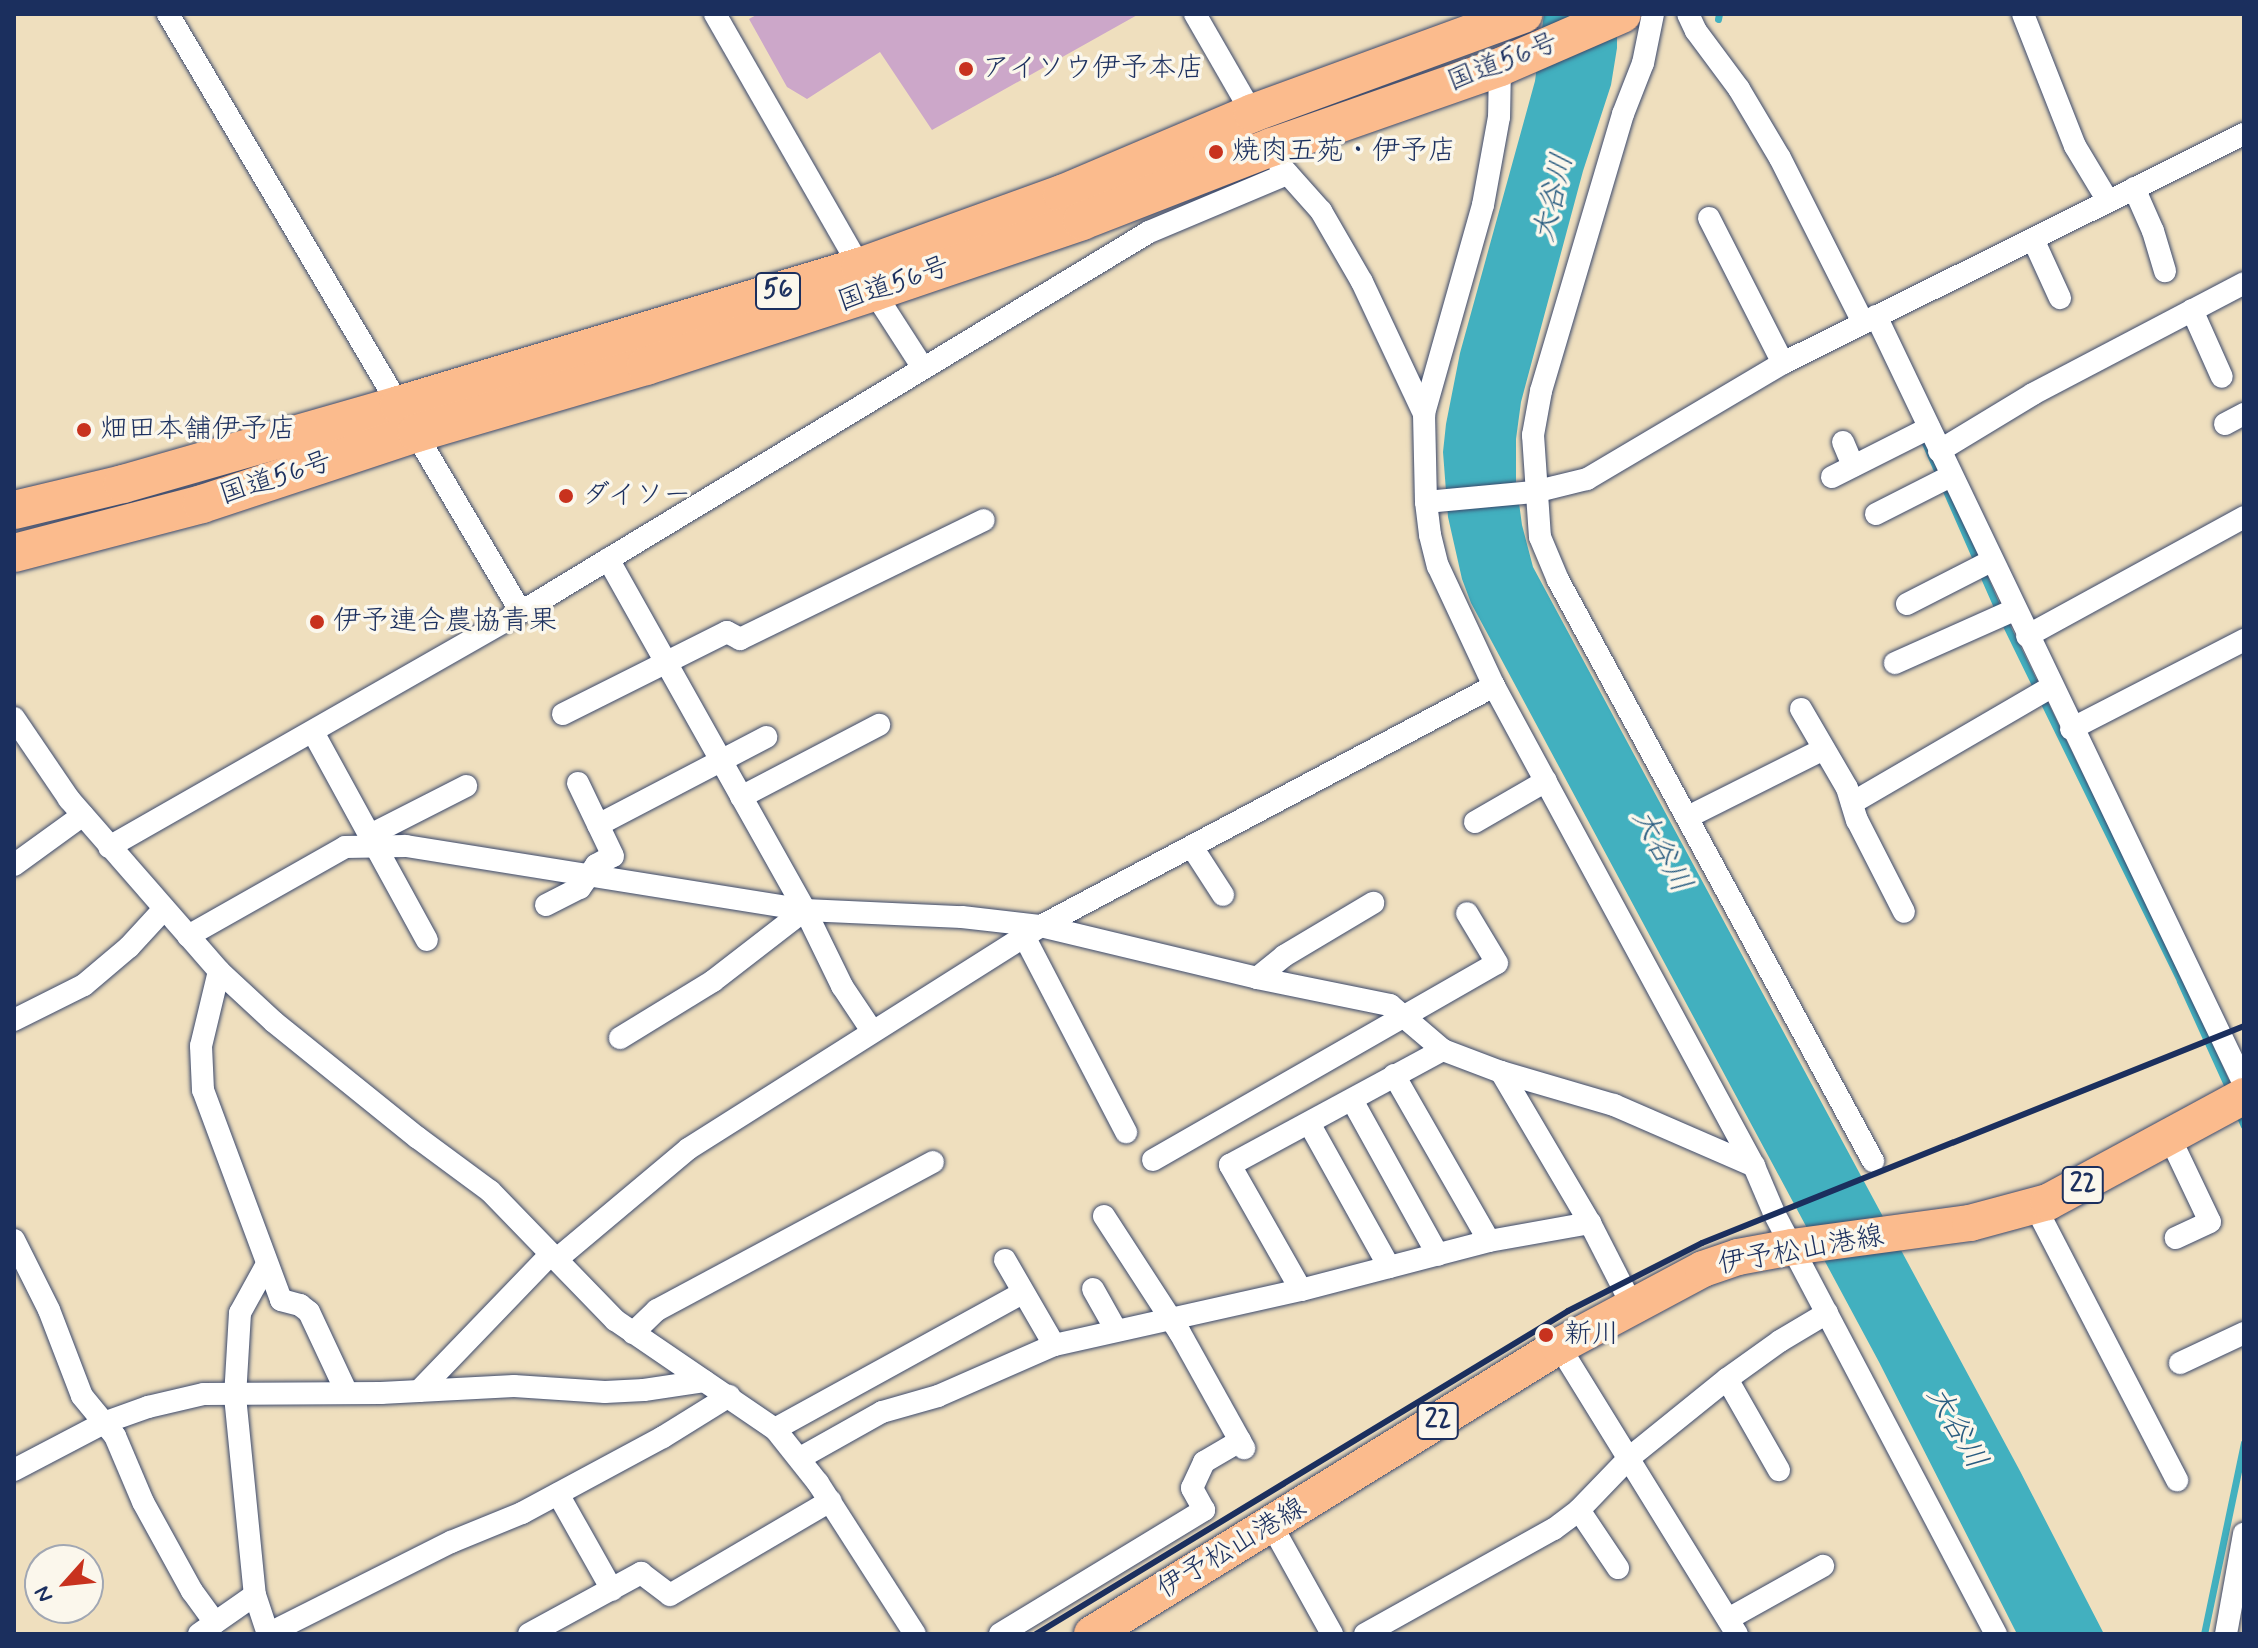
<!DOCTYPE html>
<html>
<head>
<meta charset="utf-8">
<style>
  body { margin:0 }
  #map { position:relative; width:2258px; height:1648px; overflow:hidden; background:#efdfbe; font-family:Mynerve,"Klee One",sans-serif }
  div>[style] { position:absolute }
  [style*='--x'] { left:calc(var(--x)*1px); top:calc(var(--y)*1px); width:calc(var(--w)*1px); rotate:calc(var(--a)*1deg) }
  .water>* { inset:0; background:#42b0bf }
  .stream>* { height:7px; margin:-3.5px; padding:0 3.5px; transform-origin:3.5px; border-radius:3.5px; background:#42b0bf }
  .building>* { inset:0; background:#cca7c9 }
  .roads { filter:drop-shadow(0 0 2px #3b496c) drop-shadow(0 0 2px #3b496c) }
  .minor>* { height:22px; margin:-11px; padding:0 11px; transform-origin:11px; border-radius:11px; background:#fff }
  .primary>* { height:36px; margin:-18px; padding:0 18px; transform-origin:18px; border-radius:18px; background:#fbbb8d }
  .trunk>* { height:38px; margin:-19px; padding:0 19px; transform-origin:19px; border-radius:19px; background:#fbbb8d }
  .rail>* { height:6px; margin:-3px; padding:0 3px; transform-origin:3px; border-radius:3px; background:#1b2f5e }
  .dots>* { width:22px; height:22px; translate:-50% -50%; box-sizing:border-box; border:4px solid #fbf7ec; border-radius:50% }
  span { translate:-50% -50%; white-space:nowrap; text-align:center; line-height:1.15; -webkit-text-stroke:7px #fbf7ec; paint-order:stroke }
  .shield-label span { padding:2px 6px; background:#fbf7ec; border:2px solid; border-radius:6px; -webkit-text-stroke-width:0 }
  .shield-label { font-size:26px; color:#1b2f5e; font-weight:700 }
  .street-label { font-size:28px; color:#1b2f5e }
  .poi-label { font-size:28px; color:#1b2f5e }
  .left { translate:0 -50%; text-align:left }
  .water-label { font-size:30px; color:#295c80; font-style:italic }
  .frame { position:absolute; inset:0; border:16px solid #1b2f5e; pointer-events:none }
  .north { position:absolute; left:24px; top:1544px; width:80px; height:80px; box-sizing:border-box; background:#fbf7ec; border:2px solid #a1a7b3; border-radius:50%; rotate:243deg; font-size:22px; font-weight:700; line-height:32px; text-align:center; color:#1b2f5e }
  .north::after { content:''; display:block; margin:auto; width:28px; height:36px; background:#c8321e; clip-path:polygon(50% 0,100% 100%,50% 72%,0 100%) }
</style>
</head>
<body>
<div id="map">
  <div class="water">
    <i style="clip-path:polygon(1544px 14px,1617px 14px,1617px 48px,1611px 85px,1583px 171px,1521px 402px,1516px 439px,1516px 481px,1522px 525px,1533px 567px,2020px 1471px,2104px 1634px,2017px 1634px,1879px 1362px,1471px 603px,1462px 579px,1448px 517px,1443px 452px,1446px 424px,1460px 353px,1535px 81px)"></i>
  </div>
  <div class="stream">
    <i style="--x:1718;--y:19;--w:5;--a:-79"></i>
    <i style="--x:1922;--y:436;--w:191;--a:66.3"></i>
    <i style="--x:1999;--y:611;--w:412;--a:63.9"></i>
    <i style="--x:2180;--y:981;--w:121;--a:65.6"></i>
    <i style="--x:2237;--y:1110;--w:17;--a:66"></i>
    <i style="--x:2204;--y:1634;--w:195;--a:-78.2"></i>
  </div>
  <div class="building">
    <i style="clip-path:polygon(758px 14px,1139px 14px,932px 130px,880px 52px,807px 99px,787px 87px,749px 19px)"></i>
  </div>
  <div class="roads">
    <div class="minor">
      <i style="--x:168;--y:14;--w:694;--a:59.45"></i>
      <i style="--x:715;--y:14;--w:320;--a:60.2"></i>
      <i style="--x:874;--y:292;--w:90;--a:57.2"></i>
      <i style="--x:1195;--y:14;--w:122;--a:60.1"></i>
      <i style="--x:1653;--y:14;--w:50;--a:101.5"></i>
      <i style="--x:1643;--y:63;--w:55;--a:111.4"></i>
      <i style="--x:1623;--y:114;--w:289;--a:106.5"></i>
      <i style="--x:1541;--y:391;--w:45;--a:100.3"></i>
      <i style="--x:1533;--y:435;--w:102;--a:86.1"></i>
      <i style="--x:1540;--y:537;--w:47;--a:67.3"></i>
      <i style="--x:1558;--y:580;--w:661;--a:61.53"></i>
      <i style="--x:1688;--y:14;--w:19;--a:65"></i>
      <i style="--x:1696;--y:31;--w:72;--a:53.4"></i>
      <i style="--x:1739;--y:89;--w:80;--a:59.3"></i>
      <i style="--x:1780;--y:158;--w:184;--a:63.2"></i>
      <i style="--x:2023;--y:14;--w:142;--a:68.5"></i>
      <i style="--x:2075;--y:146;--w:64;--a:59"></i>
      <i style="--x:1500;--y:67;--w:50;--a:91.1"></i>
      <i style="--x:1499;--y:117;--w:89;--a:100.3"></i>
      <i style="--x:1483;--y:205;--w:217;--a:105.8"></i>
      <i style="--x:1424;--y:414;--w:88;--a:88.7"></i>
      <i style="--x:1426;--y:502;--w:33;--a:83"></i>
      <i style="--x:1430;--y:535;--w:32;--a:76"></i>
      <i style="--x:1438;--y:566;--w:132;--a:65"></i>
      <i style="--x:1494;--y:686;--w:546;--a:61.56"></i>
      <i style="--x:1754;--y:1166;--w:51;--a:66.9"></i>
      <i style="--x:1774;--y:1213;--w:476;--a:62.2"></i>
      <i style="--x:1280;--y:165;--w:62;--a:48.3"></i>
      <i style="--x:1321;--y:211;--w:82;--a:60"></i>
      <i style="--x:1362;--y:282;--w:146;--a:64.8"></i>
      <i style="--x:2134;--y:188;--w:47;--a:66.2"></i>
      <i style="--x:2153;--y:231;--w:42;--a:73.3"></i>
      <i style="--x:1709;--y:218;--w:163;--a:63"></i>
      <i style="--x:2033;--y:239;--w:65;--a:65.4"></i>
      <i style="--x:2192;--y:310;--w:73;--a:65.9"></i>
      <i style="--x:1876;--y:316;--w:852;--a:64.4"></i>
      <i style="--x:2225;--y:424;--w:21;--a:-28"></i>
      <i style="--x:1843;--y:442;--w:26;--a:67"></i>
      <i style="--x:1939;--y:451;--w:110;--a:-31.2"></i>
      <i style="--x:2033;--y:394;--w:238;--a:-27.7"></i>
      <i style="--x:1832;--y:477;--w:109;--a:-26.8"></i>
      <i style="--x:1426;--y:502;--w:108;--a:-5.3"></i>
      <i style="--x:1534;--y:492;--w:55;--a:-13.8"></i>
      <i style="--x:1587;--y:479;--w:228;--a:-30.6"></i>
      <i style="--x:1783;--y:363;--w:515;--a:-26.42"></i>
      <i style="--x:1876;--y:514;--w:84;--a:-26.9"></i>
      <i style="--x:608;--y:559;--w:403;--a:60.7"></i>
      <i style="--x:805;--y:910;--w:85;--a:64"></i>
      <i style="--x:842;--y:986;--w:54;--a:56.3"></i>
      <i style="--x:1907;--y:604;--w:94;--a:-27.1"></i>
      <i style="--x:2027;--y:636;--w:247;--a:-28.7"></i>
      <i style="--x:1895;--y:663;--w:130;--a:-24"></i>
      <i style="--x:1801;--y:709;--w:91;--a:59.8"></i>
      <i style="--x:1847;--y:788;--w:34;--a:73"></i>
      <i style="--x:1857;--y:820;--w:103;--a:62.9"></i>
      <i style="--x:563;--y:714;--w:183;--a:-26.6"></i>
      <i style="--x:727;--y:632;--w:15;--a:28"></i>
      <i style="--x:740;--y:639;--w:271;--a:-26"></i>
      <i style="--x:14;--y:718;--w:98;--a:55.8"></i>
      <i style="--x:69;--y:799;--w:228;--a:48.9"></i>
      <i style="--x:219;--y:971;--w:75;--a:42.8"></i>
      <i style="--x:274;--y:1022;--w:185;--a:38.9"></i>
      <i style="--x:418;--y:1138;--w:89;--a:36.4"></i>
      <i style="--x:490;--y:1191;--w:180;--a:45.9"></i>
      <i style="--x:615;--y:1320;--w:194;--a:34.3"></i>
      <i style="--x:775;--y:1429;--w:69;--a:51.5"></i>
      <i style="--x:818;--y:1483;--w:179;--a:57.3"></i>
      <i style="--x:2071;--y:729;--w:195;--a:-27.2"></i>
      <i style="--x:313;--y:732;--w:237;--a:61.3"></i>
      <i style="--x:741;--y:797;--w:156;--a:-27.6"></i>
      <i style="--x:1852;--y:803;--w:230;--a:-30.2"></i>
      <i style="--x:1688;--y:817;--w:150;--a:-26.6"></i>
      <i style="--x:1475;--y:822;--w:82;--a:-30"></i>
      <i style="--x:598;--y:825;--w:190;--a:-27.6"></i>
      <i style="--x:370;--y:835;--w:108;--a:-27"></i>
      <i style="--x:109;--y:847;--w:474;--a:-29.7"></i>
      <i style="--x:521;--y:612;--w:734;--a:-31.18"></i>
      <i style="--x:1149;--y:232;--w:150;--a:-22.8"></i>
      <i style="--x:1192;--y:847;--w:57;--a:57.1"></i>
      <i style="--x:14;--y:865;--w:85;--a:-35.9"></i>
      <i style="--x:546;--y:905;--w:38;--a:-27"></i>
      <i style="--x:580;--y:888;--w:28;--a:-55"></i>
      <i style="--x:596;--y:865;--w:19;--a:-28"></i>
      <i style="--x:613;--y:856;--w:81;--a:-115.6"></i>
      <i style="--x:188;--y:936;--w:180;--a:-29.5"></i>
      <i style="--x:345;--y:847;--w:61;--a:-0.9"></i>
      <i style="--x:406;--y:846;--w:404;--a:9.1"></i>
      <i style="--x:805;--y:910;--w:157;--a:2.6"></i>
      <i style="--x:962;--y:917;--w:80;--a:6.5"></i>
      <i style="--x:1041;--y:926;--w:222;--a:13.5"></i>
      <i style="--x:1257;--y:978;--w:136;--a:11.5"></i>
      <i style="--x:1390;--y:1005;--w:70;--a:40.3"></i>
      <i style="--x:1443;--y:1050;--w:62;--a:20.8"></i>
      <i style="--x:1501;--y:1072;--w:118;--a:16.3"></i>
      <i style="--x:1614;--y:1105;--w:153;--a:23.5"></i>
      <i style="--x:1025;--y:938;--w:219;--a:62.5"></i>
      <i style="--x:219;--y:971;--w:77;--a:103.5"></i>
      <i style="--x:201;--y:1046;--w:44;--a:87.4"></i>
      <i style="--x:203;--y:1090;--w:224;--a:69.6"></i>
      <i style="--x:281;--y:1300;--w:20;--a:15"></i>
      <i style="--x:300;--y:1305;--w:11;--a:38"></i>
      <i style="--x:309;--y:1312;--w:87;--a:64.9"></i>
      <i style="--x:1257;--y:978;--w:35;--a:-39"></i>
      <i style="--x:1284;--y:956;--w:104;--a:-30.8"></i>
      <i style="--x:14;--y:1020;--w:78;--a:-26.6"></i>
      <i style="--x:84;--y:985;--w:59;--a:-40.2"></i>
      <i style="--x:129;--y:947;--w:52;--a:-47.4"></i>
      <i style="--x:620;--y:1038;--w:109;--a:-31.5"></i>
      <i style="--x:713;--y:981;--w:116;--a:-37.7"></i>
      <i style="--x:1501;--y:1072;--w:175;--a:59.5"></i>
      <i style="--x:1590;--y:1223;--w:92;--a:62.9"></i>
      <i style="--x:1394;--y:1075;--w:191;--a:60.2"></i>
      <i style="--x:1352;--y:1100;--w:177;--a:61"></i>
      <i style="--x:1309;--y:1123;--w:165;--a:60.9"></i>
      <i style="--x:2170;--y:1138;--w:93;--a:64.5"></i>
      <i style="--x:2210;--y:1222;--w:38;--a:155"></i>
      <i style="--x:1153;--y:1160;--w:396;--a:-29.8"></i>
      <i style="--x:1497;--y:963;--w:58;--a:-121"></i>
      <i style="--x:2035;--y:1206;--w:309;--a:62.6"></i>
      <i style="--x:1104;--y:1216;--w:140;--a:57"></i>
      <i style="--x:1180;--y:1333;--w:132;--a:60.9"></i>
      <i style="--x:14;--y:1240;--w:78;--a:63.4"></i>
      <i style="--x:49;--y:1310;--w:92;--a:69"></i>
      <i style="--x:82;--y:1396;--w:52;--a:50.5"></i>
      <i style="--x:115;--y:1436;--w:72;--a:67"></i>
      <i style="--x:143;--y:1502;--w:102;--a:61.2"></i>
      <i style="--x:192;--y:1591;--w:39;--a:54"></i>
      <i style="--x:557;--y:1259;--w:171;--a:-40"></i>
      <i style="--x:688;--y:1149;--w:418;--a:-32.3"></i>
      <i style="--x:1041;--y:926;--w:513;--a:-27.91"></i>
      <i style="--x:1005;--y:1260;--w:98;--a:60"></i>
      <i style="--x:267;--y:1264;--w:56;--a:118.9"></i>
      <i style="--x:240;--y:1313;--w:83;--a:93.4"></i>
      <i style="--x:235;--y:1396;--w:200;--a:84.3"></i>
      <i style="--x:255;--y:1595;--w:41;--a:71.6"></i>
      <i style="--x:1093;--y:1289;--w:47;--a:60.7"></i>
      <i style="--x:1301;--y:1290;--w:144;--a:-119.6"></i>
      <i style="--x:1230;--y:1165;--w:242;--a:-28.4"></i>
      <i style="--x:633;--y:1333;--w:33;--a:-44"></i>
      <i style="--x:657;--y:1310;--w:313;--a:-28.2"></i>
      <i style="--x:1559;--y:1346;--w:339;--a:58.3"></i>
      <i style="--x:2180;--y:1363;--w:71;--a:-25.1"></i>
      <i style="--x:1727;--y:1379;--w:105;--a:60.3"></i>
      <i style="--x:419;--y:1391;--w:190;--a:-46.1"></i>
      <i style="--x:775;--y:1429;--w:282;--a:-28.8"></i>
      <i style="--x:800;--y:1458;--w:94;--a:-29.3"></i>
      <i style="--x:882;--y:1412;--w:58;--a:-15.9"></i>
      <i style="--x:938;--y:1396;--w:127;--a:-23.7"></i>
      <i style="--x:1054;--y:1345;--w:253;--a:-12.6"></i>
      <i style="--x:1301;--y:1290;--w:194;--a:-14.6"></i>
      <i style="--x:1489;--y:1241;--w:103;--a:-10.1"></i>
      <i style="--x:14;--y:1470;--w:104;--a:-27.6"></i>
      <i style="--x:106;--y:1422;--w:45;--a:-19.7"></i>
      <i style="--x:148;--y:1407;--w:57;--a:-13.1"></i>
      <i style="--x:204;--y:1394;--w:177;--a:-0.3"></i>
      <i style="--x:381;--y:1393;--w:133;--a:-3"></i>
      <i style="--x:514;--y:1386;--w:91;--a:3.8"></i>
      <i style="--x:605;--y:1392;--w:39;--a:-3"></i>
      <i style="--x:644;--y:1390;--w:61;--a:-8.5"></i>
      <i style="--x:558;--y:1494;--w:110;--a:60.6"></i>
      <i style="--x:1579;--y:1510;--w:70;--a:56.1"></i>
      <i style="--x:1272;--y:1526;--w:124;--a:60.9"></i>
      <i style="--x:1728;--y:1619;--w:109;--a:-29.2"></i>
      <i style="--x:199;--y:1634;--w:68;--a:-34.9"></i>
      <i style="--x:268;--y:1634;--w:205;--a:-26.7"></i>
      <i style="--x:451;--y:1542;--w:77;--a:-22.2"></i>
      <i style="--x:522;--y:1513;--w:160;--a:-28.3"></i>
      <i style="--x:663;--y:1437;--w:78;--a:-31.8"></i>
      <i style="--x:529;--y:1634;--w:128;--a:-28.6"></i>
      <i style="--x:641;--y:1573;--w:36;--a:37"></i>
      <i style="--x:670;--y:1595;--w:186;--a:-30.4"></i>
      <i style="--x:1000;--y:1634;--w:239;--a:-31.3"></i>
      <i style="--x:1204;--y:1510;--w:25;--a:-119"></i>
      <i style="--x:1192;--y:1488;--w:29;--a:-65"></i>
      <i style="--x:1204;--y:1462;--w:42;--a:-30.3"></i>
      <i style="--x:1365;--y:1634;--w:216;--a:-29.1"></i>
      <i style="--x:1554;--y:1529;--w:31;--a:-37"></i>
      <i style="--x:1579;--y:1510;--w:72;--a:-46.1"></i>
      <i style="--x:1629;--y:1458;--w:126;--a:-38.9"></i>
      <i style="--x:1727;--y:1379;--w:65;--a:-35.6"></i>
      <i style="--x:1780;--y:1341;--w:55;--a:-30.8"></i>
      <i style="--x:2226;--y:1634;--w:102;--a:-79.8"></i>
    </div>
    <div class="primary">
      <i style="--x:1092;--y:1634;--w:549;--a:-31.66"></i>
      <i style="--x:1559;--y:1346;--w:163;--a:-28.1"></i>
      <i style="--x:1703;--y:1269;--w:37;--a:-19"></i>
      <i style="--x:1738;--y:1257;--w:55;--a:-10.5"></i>
      <i style="--x:1792;--y:1247;--w:180;--a:-7.7"></i>
      <i style="--x:1970;--y:1223;--w:81;--a:-15.1"></i>
      <i style="--x:2048;--y:1202;--w:223;--a:-28.4"></i>
    </div>
    <div class="trunk">
      <i style="--x:14;--y:510;--w:112;--a:-13.4"></i>
      <i style="--x:123;--y:484;--w:287;--a:-16"></i>
      <i style="--x:399;--y:405;--w:481;--a:-16.7"></i>
      <i style="--x:860;--y:267;--w:215;--a:-19.9"></i>
      <i style="--x:1062;--y:194;--w:207;--a:-23"></i>
      <i style="--x:1253;--y:113;--w:288;--a:-20.1"></i>
      <i style="--x:14;--y:553;--w:194;--a:-14.6"></i>
      <i style="--x:202;--y:504;--w:226;--a:-18.3"></i>
      <i style="--x:417;--y:433;--w:239;--a:-16.3"></i>
      <i style="--x:646;--y:366;--w:240;--a:-18"></i>
      <i style="--x:874;--y:292;--w:220;--a:-18.8"></i>
      <i style="--x:1082;--y:221;--w:204;--a:-21.3"></i>
      <i style="--x:1272;--y:147;--w:242;--a:-19.3"></i>
      <i style="--x:1500;--y:67;--w:133;--a:-23.5"></i>
    </div>
  </div>
  <div class="rail">
    <i style="--x:1036;--y:1634;--w:622;--a:-31.26"></i>
    <i style="--x:1568;--y:1311;--w:150;--a:-26.9"></i>
    <i style="--x:1702;--y:1243;--w:584;--a:-21.82"></i>
  </div>
  <div class="dots">
    <i style="left:966px;top:69px;background:#c8321e"></i>
    <i style="left:1216px;top:152px;background:#c8321e"></i>
    <i style="left:84px;top:430px;background:#c8321e"></i>
    <i style="left:566px;top:496px;background:#c8321e"></i>
    <i style="left:317px;top:622px;background:#c8321e"></i>
    <i style="left:1546px;top:1335px;background:#c8321e"></i>
  </div>
  <div class="shield-label">
    <span style="left:778px;top:291px">56</span>
    <span style="left:2083px;top:1185px">22</span>
    <span style="left:1438px;top:1421px">22</span>
  </div>
  <div class="street-label">
    <span style="left:1503px;top:63px;rotate:-21deg">国道56号</span>
    <span style="left:894px;top:285px;rotate:-19deg">国道56号</span>
    <span style="left:276px;top:479px;rotate:-18deg">国道56号</span>
    <span style="left:1801px;top:1251px;rotate:-10deg">伊予松山港線</span>
    <span style="left:1232px;top:1549px;rotate:-31deg">伊予松山港線</span>
  </div>
  <div class="poi-label">
    <span class="left" style="left:982px;top:69px">アイソウ伊予本店</span>
    <span class="left" style="left:1232px;top:152px">焼肉五苑・伊予店</span>
    <span class="left" style="left:100px;top:430px">畑田本舗伊予店</span>
    <span class="left" style="left:582px;top:496px">ダイソー</span>
    <span class="left" style="left:333px;top:622px">伊予連合農協青果</span>
    <span class="left" style="left:1564px;top:1335px">新川</span>
  </div>
  <div class="water-label">
    <span style="left:1554px;top:198px;rotate:-77deg">大谷川</span>
    <span style="left:1661px;top:851px;rotate:61deg">大谷川</span>
    <span style="left:1956px;top:1428px;rotate:60deg">大谷川</span>
  </div>
  <div class="frame"></div>
  <div class="north">N</div>
</div>
</body>
</html>
